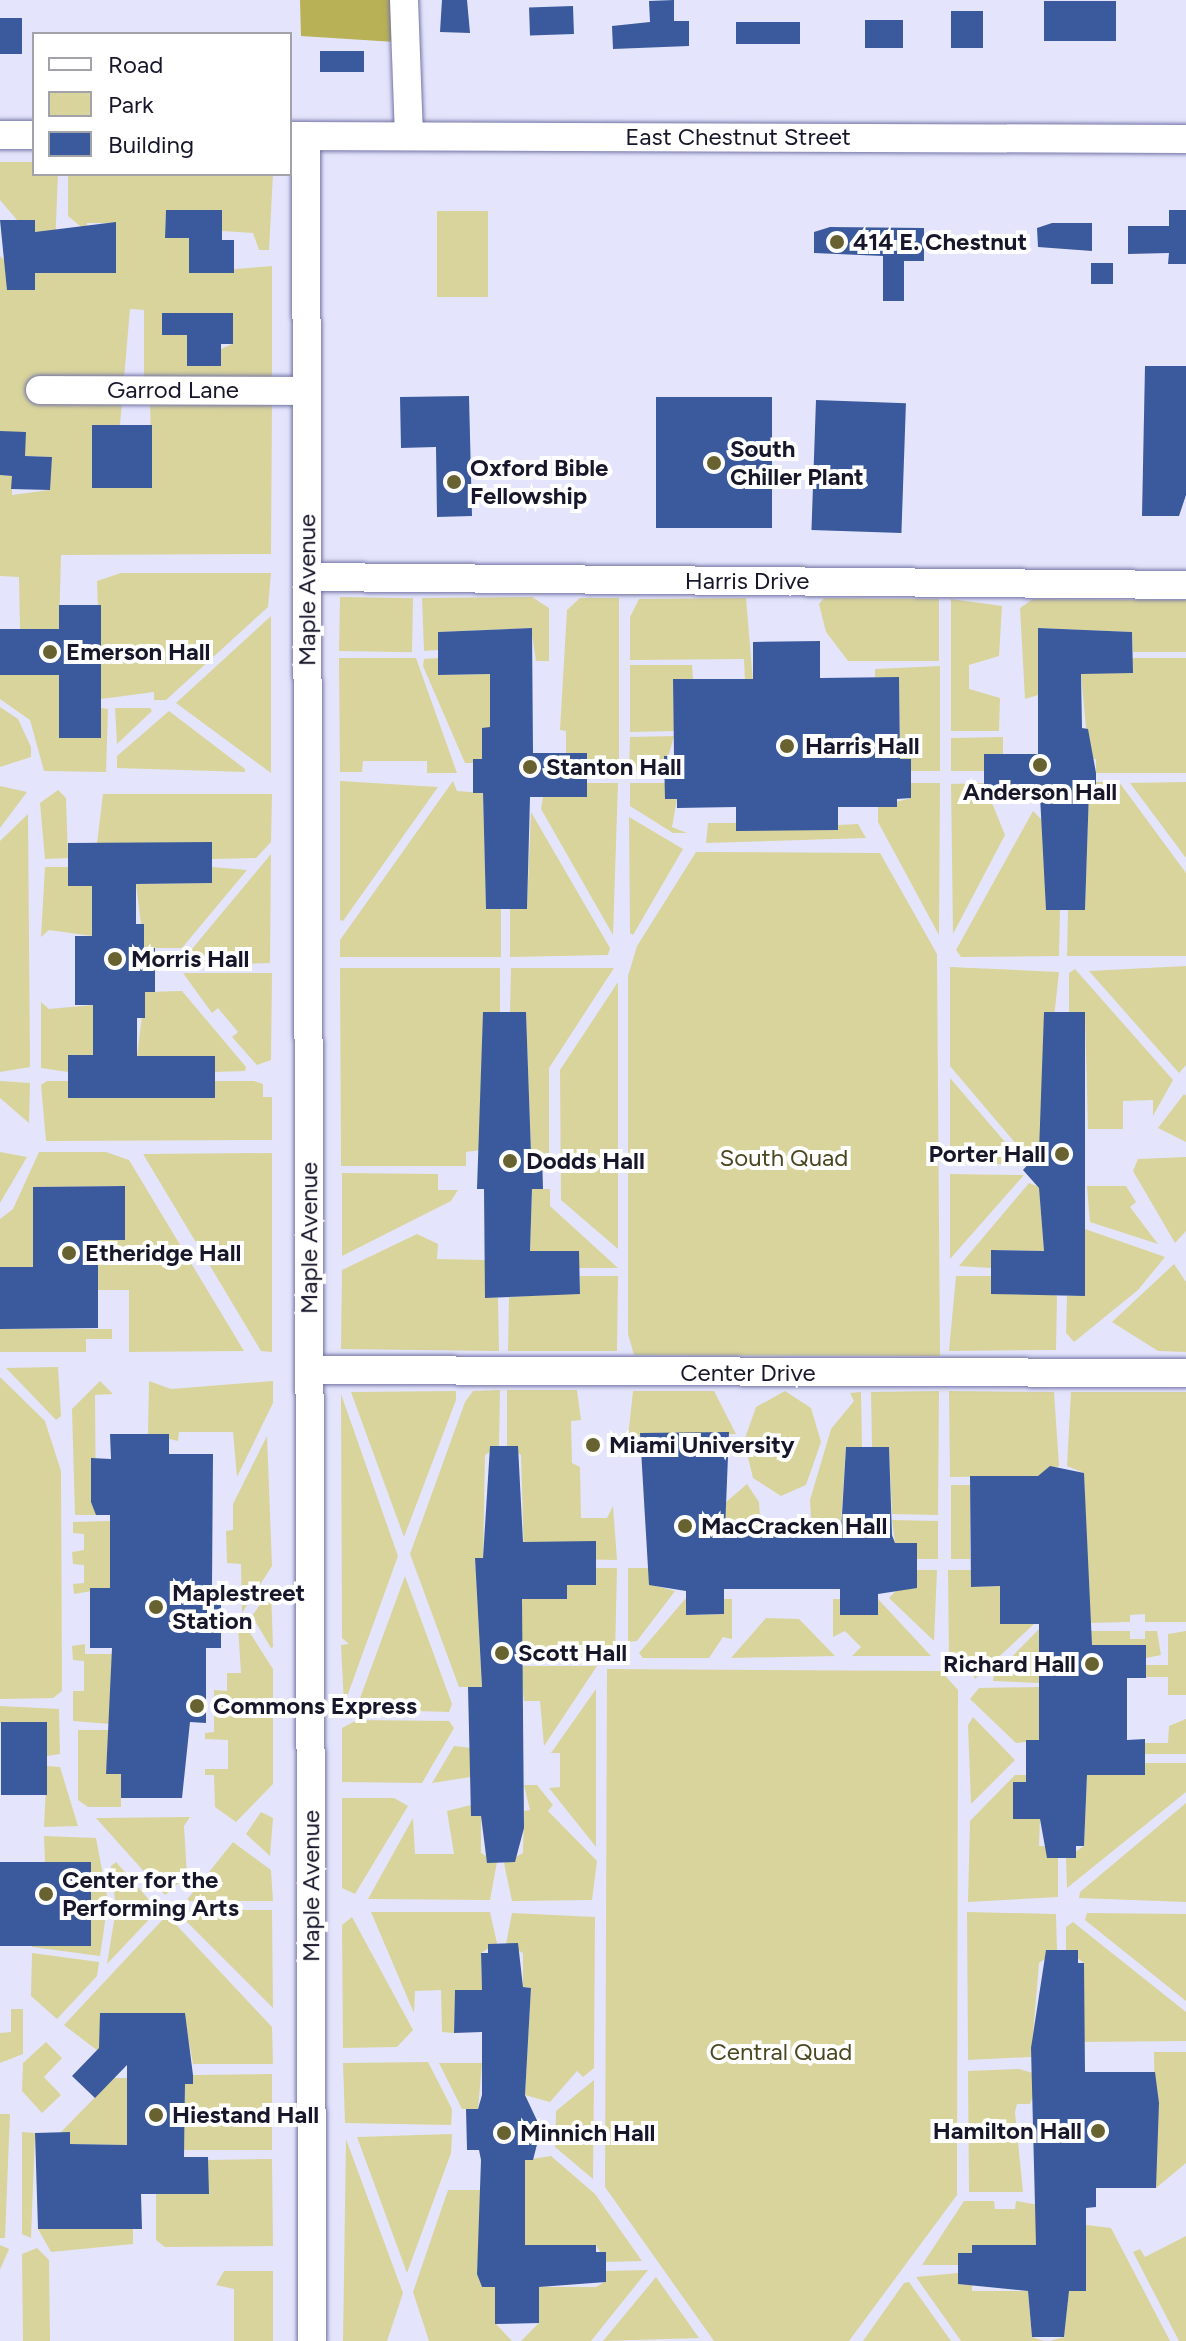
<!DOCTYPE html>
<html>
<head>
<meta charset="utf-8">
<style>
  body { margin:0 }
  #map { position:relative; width:1186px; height:2341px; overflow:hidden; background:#e4e5fc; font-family:Figtree,sans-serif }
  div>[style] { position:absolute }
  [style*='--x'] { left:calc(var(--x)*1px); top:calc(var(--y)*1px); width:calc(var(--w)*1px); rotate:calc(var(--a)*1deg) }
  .green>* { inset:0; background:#d9d49b; transform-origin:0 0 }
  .forest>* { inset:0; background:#b9b155 }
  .building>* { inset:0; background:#3b5a9d; transform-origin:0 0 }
  .roads { filter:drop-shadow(0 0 2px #7373a6) drop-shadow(0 0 2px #7373a6) }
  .minor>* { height:28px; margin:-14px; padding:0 14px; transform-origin:14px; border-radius:14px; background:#fff }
  .dots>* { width:22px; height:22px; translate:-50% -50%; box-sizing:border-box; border:4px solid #fff; border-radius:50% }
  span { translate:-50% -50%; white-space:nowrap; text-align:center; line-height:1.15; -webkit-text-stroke:8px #fff; paint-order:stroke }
  .street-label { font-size:24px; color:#17162a }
  .poi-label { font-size:24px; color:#17162a; font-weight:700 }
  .left { translate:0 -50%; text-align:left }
  .right { translate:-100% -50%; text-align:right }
  .park-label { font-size:24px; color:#4b4820 }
  .legend { position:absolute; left:32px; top:32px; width:260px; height:144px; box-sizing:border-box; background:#fff; border:2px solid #a2a2aa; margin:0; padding:10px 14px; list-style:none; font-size:24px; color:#17162a }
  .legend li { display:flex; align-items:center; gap:16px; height:40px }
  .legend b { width:40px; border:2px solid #a2a2aa }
</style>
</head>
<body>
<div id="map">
  <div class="green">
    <i style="clip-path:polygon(evenodd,0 162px,34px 162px,34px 174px,58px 174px,54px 273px,116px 273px,116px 223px,87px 223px,86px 231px,68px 216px,68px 174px,273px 174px,269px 250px,259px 250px,253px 233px,222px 231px,221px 210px,166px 210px,165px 237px,189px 238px,189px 273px,272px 266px,272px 379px,144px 378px,144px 310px,130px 309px,120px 425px,92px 425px,152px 488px,150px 401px,272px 402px,271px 554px,61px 555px,59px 629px,20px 629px,19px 577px,0 576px,0 475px,12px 476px,12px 495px,49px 490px,51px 457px,25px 456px,0 431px,0 256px,35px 290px,35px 220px,17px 220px,0 200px,0 162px,162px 313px,233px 313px,232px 344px,187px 365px,187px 335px,162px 335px,162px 313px)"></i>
    <i style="left:437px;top:211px;width:51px;height:86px"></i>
    <i style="clip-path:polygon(271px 573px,268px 607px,166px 700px,154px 700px,154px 692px,101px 699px,97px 581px,121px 573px)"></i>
    <i style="left:340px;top:597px;width:73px;height:54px;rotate:1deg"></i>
    <i style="clip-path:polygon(532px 597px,549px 608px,549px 661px,536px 661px,531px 628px,438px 632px,438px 650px,424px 651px,422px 598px)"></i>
    <i style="clip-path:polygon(580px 598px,619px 598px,619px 772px,587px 772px,566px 753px,566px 731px,560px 730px,567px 610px)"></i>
    <i style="clip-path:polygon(746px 598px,753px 682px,745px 682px,744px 659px,630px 660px,630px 617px,639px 599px)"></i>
    <i style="clip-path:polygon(824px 598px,939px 599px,939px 661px,848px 661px,826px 632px,819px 604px)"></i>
    <i style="clip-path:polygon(951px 599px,1002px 606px,999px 656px,969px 665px,969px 689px,1000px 698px,999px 731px,951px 731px)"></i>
    <i style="clip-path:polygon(1033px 599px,1186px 600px,1186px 652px,1133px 652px,1132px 632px,1038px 628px,1038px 695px,1025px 699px,1020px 608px)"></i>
    <i style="clip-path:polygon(271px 616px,271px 773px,176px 703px)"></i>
    <i style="clip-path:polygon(339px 658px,416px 658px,457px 773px,427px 773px,427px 761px,363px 761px,362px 772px,340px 772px)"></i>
    <i style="clip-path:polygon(438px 658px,439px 675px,490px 674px,490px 727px,482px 759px,473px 763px,465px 763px,423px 666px,424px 659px)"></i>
    <i style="clip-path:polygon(1132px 658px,1186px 658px,1186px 773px,1096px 773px,1096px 759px,1089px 759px,1081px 674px)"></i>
    <i style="clip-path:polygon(630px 665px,692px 665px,693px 679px,673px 680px,674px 731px,630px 732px)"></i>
    <i style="clip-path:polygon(940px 666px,940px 771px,911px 771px,911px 759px,900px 759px,899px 678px,875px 677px,875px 669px)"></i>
    <i style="clip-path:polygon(0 675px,59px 675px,59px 738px,101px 738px,101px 708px,108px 709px,106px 772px,44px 771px,30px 720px,0 699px)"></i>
    <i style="clip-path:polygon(0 707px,18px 719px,31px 747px,31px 757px,0 767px)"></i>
    <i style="clip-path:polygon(115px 708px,150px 708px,152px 711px,117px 744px)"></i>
    <i style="clip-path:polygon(169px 711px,245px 769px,245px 772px,117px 768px,117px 756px)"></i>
    <i style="clip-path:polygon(674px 736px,664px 771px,629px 771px,630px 737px)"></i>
    <i style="clip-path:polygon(1003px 737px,1003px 754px,984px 754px,984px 771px,951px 771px,951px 738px)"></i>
    <i style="clip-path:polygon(340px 781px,438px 787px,343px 921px,340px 920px)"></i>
    <i style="clip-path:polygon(453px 781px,457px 791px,483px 793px,486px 908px,501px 909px,501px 957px,340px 957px,340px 940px)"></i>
    <i style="clip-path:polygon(1096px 782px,1119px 782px,1186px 873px,1186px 956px,1067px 956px,1068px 910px,1085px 910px,1089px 791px)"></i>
    <i style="clip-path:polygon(1186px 782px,1186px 858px,1130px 783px)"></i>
    <i style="clip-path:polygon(587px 783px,618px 783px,613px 935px,541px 809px,543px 797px,586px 796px)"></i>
    <i style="clip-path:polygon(630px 783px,665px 783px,665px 799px,677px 799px,672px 827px,687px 833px,673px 833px,630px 806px)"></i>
    <i style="clip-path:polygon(911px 783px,940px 783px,939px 935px,878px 822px,878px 807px,911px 798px)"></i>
    <i style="clip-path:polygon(984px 783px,1005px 835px,953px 934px,951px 784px)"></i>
    <i style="clip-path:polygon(0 786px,27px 792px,0 828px)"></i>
    <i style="clip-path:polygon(58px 790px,66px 798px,68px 858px,45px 859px,40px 803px)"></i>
    <i style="clip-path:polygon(103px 794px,272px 794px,271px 842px,256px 858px,212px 859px,97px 843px)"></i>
    <i style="clip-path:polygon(1033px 811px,1044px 822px,1046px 910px,1060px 910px,1059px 956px,961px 957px,956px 950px)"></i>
    <i style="clip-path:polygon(531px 812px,610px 948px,608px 955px,510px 957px,510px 909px,527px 908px)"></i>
    <i style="clip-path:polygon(28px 814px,30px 1067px,0 1072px,0 841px)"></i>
    <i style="clip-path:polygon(629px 817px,683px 849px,633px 935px,630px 933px)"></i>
    <i style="clip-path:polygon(708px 823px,736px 823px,736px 830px,858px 824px,866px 838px,706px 843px)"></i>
    <i style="clip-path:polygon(696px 852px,880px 853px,937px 954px,940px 1356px,634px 1355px,628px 1334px,628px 976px,637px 946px)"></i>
    <i style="clip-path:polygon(271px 854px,270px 963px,183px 966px,182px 961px)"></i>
    <i style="clip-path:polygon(45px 867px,68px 867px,68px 886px,92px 886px,92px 936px,49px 930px,41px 937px)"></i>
    <i style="clip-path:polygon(212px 867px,247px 870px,182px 948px,144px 948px,136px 884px,211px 883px)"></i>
    <i style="clip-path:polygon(1186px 966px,1186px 1065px,1179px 1073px,1089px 971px)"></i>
    <i style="clip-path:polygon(950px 967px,1059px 972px,1039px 1154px,1028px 1158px,950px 1066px)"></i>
    <i style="clip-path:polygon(340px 968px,500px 968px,500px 1013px,483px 1013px,481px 1150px,466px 1152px,466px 1166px,341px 1166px)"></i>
    <i style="clip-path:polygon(511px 968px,614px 968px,549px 1068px,549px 1153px,531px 1153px,526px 1013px,510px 1012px)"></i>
    <i style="clip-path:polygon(1075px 969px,1173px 1080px,1153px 1116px,1153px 1100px,1123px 1101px,1123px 1129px,1088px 1129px,1085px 1013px,1069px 1012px,1069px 973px)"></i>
    <i style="clip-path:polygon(183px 973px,272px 973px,271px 1060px,257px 1065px,232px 1037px,238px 1032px,218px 1008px,212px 1013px)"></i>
    <i style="clip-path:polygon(618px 982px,618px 1249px,561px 1200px,560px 1070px)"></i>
    <i style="clip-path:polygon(182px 991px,246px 1067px,245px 1071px,215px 1072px,214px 1056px,137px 1056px,145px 992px)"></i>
    <i style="clip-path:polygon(41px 1002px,49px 1009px,93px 1005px,93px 1055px,68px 1055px,68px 1072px,41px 1068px)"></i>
    <i style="clip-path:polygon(950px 1078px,1024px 1164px,1025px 1164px,950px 1164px)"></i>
    <i style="clip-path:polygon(0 1081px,30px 1083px,29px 1123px,0 1098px)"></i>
    <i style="clip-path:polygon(47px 1081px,254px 1081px,263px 1084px,263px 1097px,272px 1097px,272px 1140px,46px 1141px,41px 1085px)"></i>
    <i style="clip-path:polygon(1184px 1094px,1186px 1096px,1186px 1142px,1158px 1128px)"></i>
    <i style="clip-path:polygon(0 1152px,27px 1157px,0 1203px)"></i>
    <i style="clip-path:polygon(39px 1152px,106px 1152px,129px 1160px,244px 1351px,129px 1352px,129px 1290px,98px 1290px,98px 1240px,124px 1186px,34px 1187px,39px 1267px,0 1267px,0 1219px,13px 1209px)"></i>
    <i style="clip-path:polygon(272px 1153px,272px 1352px,261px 1351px,143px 1154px)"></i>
    <i style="clip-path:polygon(1186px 1157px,1186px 1231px,1175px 1243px,1133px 1171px,1138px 1159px)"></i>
    <i style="clip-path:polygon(342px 1173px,438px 1174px,438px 1190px,458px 1190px,451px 1201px,342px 1256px)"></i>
    <i style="clip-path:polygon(950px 1174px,1024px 1175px,950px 1259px)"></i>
    <i style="clip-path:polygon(1029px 1183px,1039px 1187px,1044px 1251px,992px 1250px,991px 1268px,959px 1266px)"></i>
    <i style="clip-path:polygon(1087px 1186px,1126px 1186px,1136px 1202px,1130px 1207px,1158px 1244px,1090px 1222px)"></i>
    <i style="clip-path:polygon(532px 1189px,550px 1189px,550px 1206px,618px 1268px,579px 1268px,579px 1251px,530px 1251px)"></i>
    <i style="clip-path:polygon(1085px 1229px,1165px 1257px,1138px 1290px,1074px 1342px,1066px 1333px,1067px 1296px,1085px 1295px)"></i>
    <i style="clip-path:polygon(417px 1234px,438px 1244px,437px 1259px,485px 1260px,485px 1297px,498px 1298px,499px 1351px,341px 1349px,342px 1270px)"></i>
    <i style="clip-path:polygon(1174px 1264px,1186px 1282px,1186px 1352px,1158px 1351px,1112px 1322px)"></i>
    <i style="clip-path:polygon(580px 1276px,618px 1276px,617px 1351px,508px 1351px,509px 1297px,580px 1293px)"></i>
    <i style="clip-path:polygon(956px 1276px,991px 1276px,1057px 1296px,1056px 1350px,949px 1351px)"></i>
    <i style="clip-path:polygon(0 1329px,112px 1329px,112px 1339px,86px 1339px,86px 1352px,0 1352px)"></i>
    <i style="clip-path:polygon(58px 1367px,61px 1416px,56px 1420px,6px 1368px)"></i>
    <i style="clip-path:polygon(0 1377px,45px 1421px,61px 1471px,62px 1691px,53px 1698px,0 1699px)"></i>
    <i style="clip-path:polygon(100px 1381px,113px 1394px,95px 1395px,96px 1515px,75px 1515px,72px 1409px)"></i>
    <i style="clip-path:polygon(149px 1381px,171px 1389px,273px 1381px,273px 1403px,237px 1477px,233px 1432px,179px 1432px,178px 1441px,148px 1434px)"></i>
    <i style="clip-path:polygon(500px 1390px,499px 1446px,485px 1455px,483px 1558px,475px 1559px,482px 1687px,459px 1687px,410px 1554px,465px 1402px,473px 1391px)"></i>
    <i style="clip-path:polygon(507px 1390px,577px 1390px,581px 1420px,571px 1421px,572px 1463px,580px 1467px,581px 1518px,607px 1518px,613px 1506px,617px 1560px,524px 1558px,521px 1455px,507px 1446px)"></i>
    <i style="clip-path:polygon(456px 1391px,456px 1400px,404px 1537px,351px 1392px)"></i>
    <i style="clip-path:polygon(633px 1391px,714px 1391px,736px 1434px,628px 1437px)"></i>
    <i style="clip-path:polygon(785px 1391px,811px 1408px,821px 1442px,806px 1485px,781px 1496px,753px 1478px,744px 1441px,756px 1407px)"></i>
    <i style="clip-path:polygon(939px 1391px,938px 1515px,892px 1514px,889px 1447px,872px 1447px,871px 1392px)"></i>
    <i style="clip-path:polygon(949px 1391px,1054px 1392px,1059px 1466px,1038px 1476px,950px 1477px)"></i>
    <i style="clip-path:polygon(861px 1392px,862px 1447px,846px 1447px,840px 1536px,812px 1536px,810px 1500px,831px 1429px,854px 1401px,850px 1393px)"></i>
    <i style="clip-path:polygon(1071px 1392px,1186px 1392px,1186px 1622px,1145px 1622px,1145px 1614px,1130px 1615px,1130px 1622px,1088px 1623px,1084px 1473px,1067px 1466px)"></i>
    <i style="clip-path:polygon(341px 1394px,398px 1556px,344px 1705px,341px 1645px,349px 1644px,342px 1638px)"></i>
    <i style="clip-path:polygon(267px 1436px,272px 1566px,242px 1613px,241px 1564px,227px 1563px,226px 1531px,233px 1530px,233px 1504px)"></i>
    <i style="clip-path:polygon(747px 1484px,759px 1502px,761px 1531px,725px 1536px,725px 1503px)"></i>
    <i style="left:951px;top:1485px;width:19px;height:74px"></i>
    <i style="clip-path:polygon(892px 1520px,938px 1521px,938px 1559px,917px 1559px,917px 1543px,895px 1543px)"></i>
    <i style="clip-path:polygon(110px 1521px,110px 1588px,74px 1594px,73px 1584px,84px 1583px,84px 1565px,73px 1564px,72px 1552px,84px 1550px,84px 1534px,73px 1533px,73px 1522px)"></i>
    <i style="clip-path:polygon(596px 1568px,617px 1568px,615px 1656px,521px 1658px,522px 1599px,567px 1599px,567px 1585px)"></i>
    <i style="clip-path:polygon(628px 1568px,649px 1568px,649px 1584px,675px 1591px,637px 1641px,628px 1642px)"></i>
    <i style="clip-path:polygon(917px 1570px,937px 1570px,934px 1641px,889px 1598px)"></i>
    <i style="clip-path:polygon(948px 1570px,971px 1570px,971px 1587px,1000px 1586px,1000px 1623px,1034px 1624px,975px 1679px,968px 1661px,949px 1661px)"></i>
    <i style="clip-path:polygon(405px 1576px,452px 1704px,449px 1712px,356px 1709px)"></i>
    <i style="clip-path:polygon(271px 1589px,273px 1647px,271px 1648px,252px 1616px)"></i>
    <i style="clip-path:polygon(686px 1598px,687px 1615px,724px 1614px,724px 1599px,732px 1599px,732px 1639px,723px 1637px,709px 1658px,643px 1658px,639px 1653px)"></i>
    <i style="clip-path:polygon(833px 1599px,840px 1599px,841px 1615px,878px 1615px,878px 1599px,931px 1656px,852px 1656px,861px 1647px,845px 1631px,833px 1637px)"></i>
    <i style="clip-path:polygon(766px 1618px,799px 1619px,835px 1656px,731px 1658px)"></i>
    <i style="clip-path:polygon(245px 1625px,273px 1669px,273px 1784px,236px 1822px,215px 1807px,214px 1775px,205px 1775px,205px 1769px,228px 1769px,228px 1740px,205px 1739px,205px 1733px,214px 1732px,214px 1690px,227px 1691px,227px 1673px,241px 1673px,238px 1626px)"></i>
    <i style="clip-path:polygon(1039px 1629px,1039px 1683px,993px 1681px,994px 1675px)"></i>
    <i style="clip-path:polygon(1088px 1631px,1130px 1631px,1130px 1639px,1145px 1639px,1145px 1631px,1157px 1631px,1161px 1655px,1146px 1658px,1145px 1645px,1088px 1645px)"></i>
    <i style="clip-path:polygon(1186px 1631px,1186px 1695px,1168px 1695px,1168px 1677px,1146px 1677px,1146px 1665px,1168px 1665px,1168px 1634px)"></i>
    <i style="clip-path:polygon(85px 1644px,85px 1654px,112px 1654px,110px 1724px,73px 1721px,73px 1691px,84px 1691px,84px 1661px,73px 1660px,72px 1646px)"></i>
    <i style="clip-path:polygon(520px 1666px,597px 1666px,544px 1746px,540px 1701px,524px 1701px)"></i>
    <i style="clip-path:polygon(607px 1669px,941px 1671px,958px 1690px,957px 2195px,849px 2341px,714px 2341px,605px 2187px)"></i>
    <i style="clip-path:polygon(1039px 1687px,1039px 1740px,1026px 1742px,1016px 1743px,970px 1699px,979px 1688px)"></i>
    <i style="clip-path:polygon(596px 1689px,596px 1847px,549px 1788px,560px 1787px,560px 1753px,551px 1753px)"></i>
    <i style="clip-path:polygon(0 1706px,59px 1709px,60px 1754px,47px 1756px,47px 1722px,0 1723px)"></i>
    <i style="clip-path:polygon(973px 1717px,1015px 1760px,971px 1804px,968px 1725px)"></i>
    <i style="clip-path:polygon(1186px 1719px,1186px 1754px,1145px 1754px,1145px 1743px,1168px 1743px,1169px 1726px)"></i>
    <i style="clip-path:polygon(357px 1720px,449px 1721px,454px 1728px,422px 1783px,342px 1782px,342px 1728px)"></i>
    <i style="clip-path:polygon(78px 1730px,110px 1730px,106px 1774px,121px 1774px,121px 1807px,88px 1807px,78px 1800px)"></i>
    <i style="clip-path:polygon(454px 1746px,481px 1749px,483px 1775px,432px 1783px)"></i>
    <i style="clip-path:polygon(1145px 1763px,1186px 1763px,1186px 1792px,1067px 1888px,1066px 1858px,1084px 1846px,1087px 1775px,1145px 1775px)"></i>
    <i style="clip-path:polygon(47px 1766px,60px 1767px,78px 1826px,44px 1827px)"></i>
    <i style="clip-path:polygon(1015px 1775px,1039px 1775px,1039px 1782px,1013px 1782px,1013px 1819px,1040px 1819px,1039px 1846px,1047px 1846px,1047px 1858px,1058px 1858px,1058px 1897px,968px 1902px,970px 1821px)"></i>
    <i style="clip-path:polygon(524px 1785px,537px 1785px,553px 1805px,548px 1811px,597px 1861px,592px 1900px,512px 1901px,504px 1863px,523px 1853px,524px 1811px,530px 1810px)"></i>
    <i style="clip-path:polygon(342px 1798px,394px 1798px,408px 1806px,355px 1894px,342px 1888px)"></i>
    <i style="clip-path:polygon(1186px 1803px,1186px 1902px,1079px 1898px,1080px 1892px)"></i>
    <i style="clip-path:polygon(471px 1805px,481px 1816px,481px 1853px,497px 1862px,490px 1900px,368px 1899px,413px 1818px,415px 1854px,454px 1854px,447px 1811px)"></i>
    <i style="clip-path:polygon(261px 1812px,273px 1818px,270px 1856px,246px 1834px)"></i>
    <i style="clip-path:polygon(190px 1817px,184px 1826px,187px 1876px,165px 1895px,96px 1818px)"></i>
    <i style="clip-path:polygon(44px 1836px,96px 1838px,108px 1901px,100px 1956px,32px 1947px,32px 1927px,44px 1946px,91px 1945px,91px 1862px,45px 1862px)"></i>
    <i style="clip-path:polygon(233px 1842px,271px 1870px,273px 1901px,186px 1901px)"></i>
    <i style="clip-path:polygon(116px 1862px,158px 1910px,107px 1964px,116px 1909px,111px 1866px)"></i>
    <i style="clip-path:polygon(188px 1910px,272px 1910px,273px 2008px,185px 1920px)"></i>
    <i style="clip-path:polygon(371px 1912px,490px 1912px,497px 1943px,481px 1953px,482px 1990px,455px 1991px,454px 2033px,442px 2032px,441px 1990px,415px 1991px,414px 2013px)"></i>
    <i style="clip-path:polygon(967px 1912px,1056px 1914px,1057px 1950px,1039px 1963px,1031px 2057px,968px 2060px)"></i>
    <i style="clip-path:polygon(512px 1913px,595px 1917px,594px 2068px,583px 2077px,577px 2071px,550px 2102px,525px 2095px,531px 1988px,523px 1987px,523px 1953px,506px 1944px)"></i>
    <i style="clip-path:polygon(1087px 1913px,1186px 1914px,1186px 2001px,1085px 1920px)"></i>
    <i style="clip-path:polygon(167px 1915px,272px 2027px,273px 2064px,193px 2064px,184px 2013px,100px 2013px,105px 2043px,98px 2051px,64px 2025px)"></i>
    <i style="clip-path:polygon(352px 1917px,413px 2030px,397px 2047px,343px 2048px,342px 1925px)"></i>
    <i style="clip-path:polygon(1073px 1922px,1186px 2012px,1186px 2041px,1084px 2042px,1084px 1963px,1066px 1950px,1066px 1927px)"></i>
    <i style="clip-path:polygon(32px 1953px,99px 1962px,97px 1976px,57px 2019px,31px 1996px)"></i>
    <i style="clip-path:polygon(11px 2009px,23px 2009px,23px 2054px,0 2063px,0 2033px,11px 2032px)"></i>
    <i style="clip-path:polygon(46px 2042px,62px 2058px,44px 2077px,61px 2095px,42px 2113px,22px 2091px,23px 2063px)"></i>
    <i style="clip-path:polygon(1154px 2052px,1186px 2052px,1186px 2163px,1156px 2188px)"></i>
    <i style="clip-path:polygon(428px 2062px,452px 2109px,451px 2125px,345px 2123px,343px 2063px)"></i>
    <i style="clip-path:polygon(439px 2063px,482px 2063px,478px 2109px,462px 2109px)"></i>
    <i style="clip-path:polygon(1019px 2069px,1040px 2075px,1030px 2104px,1017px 2104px,1015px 2112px,1023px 2192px,969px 2192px,968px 2071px)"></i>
    <i style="clip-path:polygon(272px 2074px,272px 2150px,184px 2150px,185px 2084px,193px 2075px)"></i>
    <i style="clip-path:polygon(114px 2078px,127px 2078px,127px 2145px,70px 2144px,60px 2133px)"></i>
    <i style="clip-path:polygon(594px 2080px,593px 2179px,555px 2147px,556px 2111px)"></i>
    <i style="clip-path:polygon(0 2114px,10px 2114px,5px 2238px,0 2238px)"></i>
    <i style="clip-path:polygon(22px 2132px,35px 2133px,31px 2238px,22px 2234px)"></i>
    <i style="clip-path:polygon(452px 2134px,451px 2153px,407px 2273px,357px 2137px)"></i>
    <i style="clip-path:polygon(346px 2139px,403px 2293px,387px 2341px,343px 2341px)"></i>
    <i style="clip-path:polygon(551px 2156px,595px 2194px,642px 2261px,606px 2262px,596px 2245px,525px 2245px,525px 2160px)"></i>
    <i style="clip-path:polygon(272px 2159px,273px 2246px,165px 2247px,156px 2240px,156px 2194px,208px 2160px)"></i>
    <i style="clip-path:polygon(448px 2190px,482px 2190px,477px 2273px,482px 2287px,495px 2287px,495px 2323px,512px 2341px,429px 2341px,413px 2292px)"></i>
    <i style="clip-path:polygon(964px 2201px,994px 2201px,995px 2209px,1015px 2209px,1016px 2201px,1039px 2205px,1036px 2245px,972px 2245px,972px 2253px,958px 2253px,958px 2265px,922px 2265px)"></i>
    <i style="clip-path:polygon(1086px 2225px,1111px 2228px,1170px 2341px,1050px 2341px,1064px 2337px,1069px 2291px,1086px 2290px)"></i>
    <i style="clip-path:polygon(38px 2229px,133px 2229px,133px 2244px,51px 2252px)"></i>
    <i style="clip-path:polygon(1186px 2236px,1186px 2341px,1179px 2341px,1133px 2252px,1140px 2249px,1145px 2257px)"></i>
    <i style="left:0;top:2245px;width:10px;height:96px;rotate:24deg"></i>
    <i style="clip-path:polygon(37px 2248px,49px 2260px,50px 2341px,23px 2341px,22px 2254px)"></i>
    <i style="clip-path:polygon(648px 2270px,591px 2341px,521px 2341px,539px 2323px,539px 2287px,596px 2287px,606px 2281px,606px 2271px)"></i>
    <i style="clip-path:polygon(224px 2271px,273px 2271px,273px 2341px,234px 2341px,234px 2289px,216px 2285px)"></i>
    <i style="clip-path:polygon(958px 2273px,958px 2284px,972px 2285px,972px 2291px,1028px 2291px,1032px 2337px,1044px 2341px,961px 2341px,916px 2277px)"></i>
    <i style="clip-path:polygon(656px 2277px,699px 2338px,603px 2341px)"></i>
    <i style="clip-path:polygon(909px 2282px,951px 2341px,863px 2341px,904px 2283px)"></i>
  </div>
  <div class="forest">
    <i style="clip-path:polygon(300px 0,393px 0,395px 42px,301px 36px)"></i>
  </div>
  <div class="building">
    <i style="clip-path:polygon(442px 0,467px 0,470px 33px,440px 32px)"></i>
    <i style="clip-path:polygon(674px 0,674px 21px,689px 21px,689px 46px,613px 49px,612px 26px,650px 22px,649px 1px)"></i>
    <i style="left:1044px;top:1px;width:72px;height:40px"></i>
    <i style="left:573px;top:6px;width:28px;height:44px;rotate:88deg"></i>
    <i style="left:951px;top:11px;width:32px;height:37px"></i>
    <i style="left:0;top:18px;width:22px;height:36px"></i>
    <i style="left:903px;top:20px;width:28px;height:38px;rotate:90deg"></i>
    <i style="left:736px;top:22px;width:64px;height:22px"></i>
    <i style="left:320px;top:51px;width:44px;height:21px"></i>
    <i style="clip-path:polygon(166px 210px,222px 210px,222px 240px,234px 240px,234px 273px,189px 273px,189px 238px,165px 238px)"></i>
    <i style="clip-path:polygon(1169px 210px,1186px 210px,1186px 264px,1168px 264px,1169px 253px,1128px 254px,1128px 226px,1169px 226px)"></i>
    <i style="clip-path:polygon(0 220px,35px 220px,35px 232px,116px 222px,116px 273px,35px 273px,35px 290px,7px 290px)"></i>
    <i style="clip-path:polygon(1052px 223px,1092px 223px,1092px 251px,1038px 247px,1037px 228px)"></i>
    <i style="clip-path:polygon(830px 227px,924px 228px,924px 261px,904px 261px,904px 301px,883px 301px,883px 256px,814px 253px,814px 232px)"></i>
    <i style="left:1091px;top:263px;width:22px;height:21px"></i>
    <i style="clip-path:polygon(162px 313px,233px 313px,233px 344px,221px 344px,221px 366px,187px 366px,187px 335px,162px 335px)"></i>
    <i style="clip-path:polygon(1145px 366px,1186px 366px,1186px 495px,1179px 516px,1142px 516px)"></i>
    <i style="clip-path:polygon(469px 396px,472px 516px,437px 517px,436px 447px,401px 448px,400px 397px)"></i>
    <i style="left:656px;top:397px;width:116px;height:131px"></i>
    <i style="left:816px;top:400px;width:90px;height:130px;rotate:2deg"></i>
    <i style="left:92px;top:425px;width:60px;height:63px"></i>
    <i style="clip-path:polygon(0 431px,26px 432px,25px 456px,52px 457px,50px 490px,11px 489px,12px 476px,0 475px)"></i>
    <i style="clip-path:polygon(59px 605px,101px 605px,101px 738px,59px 738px,59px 675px,0 675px,0 629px,59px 629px)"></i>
    <i style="clip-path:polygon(532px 628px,533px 753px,587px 753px,587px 797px,530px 797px,527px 909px,486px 909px,483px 793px,473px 793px,473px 759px,482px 759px,482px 728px,490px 727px,490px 674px,438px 675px,438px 632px)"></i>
    <i style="clip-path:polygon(1038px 628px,1132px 632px,1133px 673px,1081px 674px,1082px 728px,1088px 729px,1096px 773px,1096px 791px,1089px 791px,1085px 910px,1046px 910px,1040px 796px,984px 797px,984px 754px,1038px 754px)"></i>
    <i style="clip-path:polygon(820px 641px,820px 678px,899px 677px,900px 759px,911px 759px,911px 798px,897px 799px,897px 807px,838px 807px,838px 830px,736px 831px,736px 807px,677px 808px,677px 799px,665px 799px,664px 756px,674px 756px,673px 679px,753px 679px,753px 642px)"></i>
    <i style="clip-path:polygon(212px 842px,212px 883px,136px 884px,136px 924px,144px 924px,144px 948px,155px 948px,155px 992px,145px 992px,145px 1018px,137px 1018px,137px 1056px,215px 1056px,215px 1098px,68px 1098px,68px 1055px,93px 1055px,93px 1005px,75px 1005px,75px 936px,92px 936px,92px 886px,68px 886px,68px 843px)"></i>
    <i style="clip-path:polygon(483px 1012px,526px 1012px,531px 1153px,542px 1153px,543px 1189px,532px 1189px,530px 1251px,579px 1251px,580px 1294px,485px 1298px,484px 1189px,477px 1189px)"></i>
    <i style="clip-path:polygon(1044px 1012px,1085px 1012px,1085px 1296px,991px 1294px,991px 1250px,1044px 1251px,1039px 1188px,1023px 1170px,1039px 1152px)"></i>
    <i style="clip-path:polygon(125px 1186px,125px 1240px,98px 1240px,98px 1328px,0 1329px,0 1267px,33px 1267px,33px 1187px)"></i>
    <i style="clip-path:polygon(729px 1432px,725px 1530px,841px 1531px,846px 1447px,889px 1447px,892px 1535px,895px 1543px,917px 1543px,917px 1588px,878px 1594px,878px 1615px,840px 1615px,840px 1589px,724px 1589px,724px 1614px,686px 1615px,686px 1591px,649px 1585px,640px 1433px)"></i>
    <i style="clip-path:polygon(110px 1434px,169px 1434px,169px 1454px,213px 1454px,212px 1587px,221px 1587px,221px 1648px,206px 1648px,206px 1723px,190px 1722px,182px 1798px,121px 1798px,121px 1774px,106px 1774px,112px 1648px,90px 1648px,90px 1588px,110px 1588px,110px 1515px,96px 1515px,91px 1502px,91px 1458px,111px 1459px)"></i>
    <i style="clip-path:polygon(490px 1446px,518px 1446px,523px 1542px,596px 1541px,596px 1585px,567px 1585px,567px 1599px,522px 1599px,524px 1828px,515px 1862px,487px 1863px,481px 1816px,471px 1816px,468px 1687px,482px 1687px,475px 1558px,483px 1558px)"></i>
    <i style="clip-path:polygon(1050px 1466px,1084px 1473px,1092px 1645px,1146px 1645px,1146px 1678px,1127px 1678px,1127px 1740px,1145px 1739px,1145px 1775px,1087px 1775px,1084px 1846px,1076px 1846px,1076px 1858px,1047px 1858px,1040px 1819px,1013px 1819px,1013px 1782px,1026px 1782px,1026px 1740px,1039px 1740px,1039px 1624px,1000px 1624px,1000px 1586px,971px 1587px,970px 1476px,1038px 1476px)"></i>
    <i style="left:47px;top:1722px;width:73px;height:46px;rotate:90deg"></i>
    <i style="left:0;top:1862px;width:91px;height:84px"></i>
    <i style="clip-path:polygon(518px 1943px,523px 1987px,531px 1988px,525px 2095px,541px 2129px,533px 2160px,525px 2160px,525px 2245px,596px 2245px,596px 2252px,606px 2252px,606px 2282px,539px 2287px,539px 2323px,495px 2324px,495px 2287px,482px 2287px,477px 2274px,481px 2160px,479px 2150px,467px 2150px,466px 2109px,478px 2109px,482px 2095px,482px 2032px,454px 2033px,455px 1990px,482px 1990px,481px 1953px,488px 1953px,488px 1944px)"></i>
    <i style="clip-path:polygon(1046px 1950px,1078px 1950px,1078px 1963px,1084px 1963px,1085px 2072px,1155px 2072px,1159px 2103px,1156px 2188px,1096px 2188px,1096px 2207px,1086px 2208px,1086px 2291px,1069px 2291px,1064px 2337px,1032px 2337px,1028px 2291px,958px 2284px,958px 2253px,972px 2253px,972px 2245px,1036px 2245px,1031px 2048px)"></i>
    <i style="clip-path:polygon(100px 2013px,185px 2013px,193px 2075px,193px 2084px,185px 2084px,184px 2157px,208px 2157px,209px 2194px,141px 2194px,142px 2229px,38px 2229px,35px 2133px,70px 2132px,70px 2144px,127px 2145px,127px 2065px,95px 2098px,72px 2076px,99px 2048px)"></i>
  </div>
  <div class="roads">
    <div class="minor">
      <i style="--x:404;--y:0;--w:136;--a:87.9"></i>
      <i style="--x:0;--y:135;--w:34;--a:0"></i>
      <i style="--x:290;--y:136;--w:896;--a:0.19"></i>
      <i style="--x:306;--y:136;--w:2205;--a:89.84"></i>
      <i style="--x:40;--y:390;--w:267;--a:0.2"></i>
      <i style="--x:308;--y:577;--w:878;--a:0.52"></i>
      <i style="--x:310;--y:1370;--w:876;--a:0.2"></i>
    </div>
  </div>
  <div class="dots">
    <i style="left:837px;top:242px;background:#67622f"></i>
    <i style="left:714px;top:463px;background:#67622f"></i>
    <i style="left:454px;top:482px;background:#67622f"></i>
    <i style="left:50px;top:652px;background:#67622f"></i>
    <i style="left:787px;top:746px;background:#67622f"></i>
    <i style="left:1040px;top:765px;background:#67622f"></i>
    <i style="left:530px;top:767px;background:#67622f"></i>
    <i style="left:115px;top:959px;background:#67622f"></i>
    <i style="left:1062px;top:1154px;background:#67622f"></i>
    <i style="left:510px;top:1161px;background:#67622f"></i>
    <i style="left:69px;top:1253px;background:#67622f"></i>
    <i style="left:593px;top:1445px;background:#67622f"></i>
    <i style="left:685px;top:1526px;background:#67622f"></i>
    <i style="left:156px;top:1607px;background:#67622f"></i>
    <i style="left:502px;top:1653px;background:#67622f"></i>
    <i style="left:1092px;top:1664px;background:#67622f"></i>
    <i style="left:197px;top:1706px;background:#67622f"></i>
    <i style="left:46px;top:1894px;background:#67622f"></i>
    <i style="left:156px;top:2115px;background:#67622f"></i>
    <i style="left:1098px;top:2131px;background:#67622f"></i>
    <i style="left:504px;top:2133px;background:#67622f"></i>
  </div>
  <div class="street-label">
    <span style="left:738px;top:137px">East Chestnut Street</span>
    <span style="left:173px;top:390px">Garrod Lane</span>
    <span style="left:747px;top:581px">Harris Drive</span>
    <span style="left:307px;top:590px;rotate:-90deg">Maple Avenue</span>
    <span style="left:309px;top:1238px;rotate:-90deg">Maple Avenue</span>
    <span style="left:748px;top:1373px">Center Drive</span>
    <span style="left:311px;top:1886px;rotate:-90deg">Maple Avenue</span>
  </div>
  <div class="poi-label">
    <span class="left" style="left:853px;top:242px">414 E. Chestnut</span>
    <span class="left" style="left:730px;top:463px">South<br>Chiller Plant</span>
    <span class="left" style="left:470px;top:482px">Oxford Bible<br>Fellowship</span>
    <span class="left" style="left:66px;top:652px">Emerson Hall</span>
    <span class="left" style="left:805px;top:746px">Harris Hall</span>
    <span class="left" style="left:546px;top:767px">Stanton Hall</span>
    <span style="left:1040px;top:792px">Anderson Hall</span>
    <span class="left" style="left:131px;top:959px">Morris Hall</span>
    <span class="right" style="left:1046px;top:1154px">Porter Hall</span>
    <span class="left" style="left:526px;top:1161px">Dodds Hall</span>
    <span class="left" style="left:85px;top:1253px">Etheridge Hall</span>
    <span class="left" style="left:609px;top:1445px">Miami University</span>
    <span class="left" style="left:701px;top:1526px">MacCracken Hall</span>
    <span class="left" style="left:172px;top:1607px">Maplestreet<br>Station</span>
    <span class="left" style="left:518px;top:1653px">Scott Hall</span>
    <span class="right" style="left:1076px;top:1664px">Richard Hall</span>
    <span class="left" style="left:213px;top:1706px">Commons Express</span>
    <span class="left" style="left:62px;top:1894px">Center for the<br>Performing Arts</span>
    <span class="left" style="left:172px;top:2115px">Hiestand Hall</span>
    <span class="right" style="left:1082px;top:2131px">Hamilton Hall</span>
    <span class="left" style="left:520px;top:2133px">Minnich Hall</span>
  </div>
  <div class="park-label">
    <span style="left:784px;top:1158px">South Quad</span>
    <span style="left:781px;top:2052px">Central Quad</span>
  </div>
  <ul class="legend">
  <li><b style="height:10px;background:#fff"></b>Road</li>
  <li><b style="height:22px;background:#d9d49b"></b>Park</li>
  <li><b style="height:22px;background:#3b5a9d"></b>Building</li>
  </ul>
</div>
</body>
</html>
